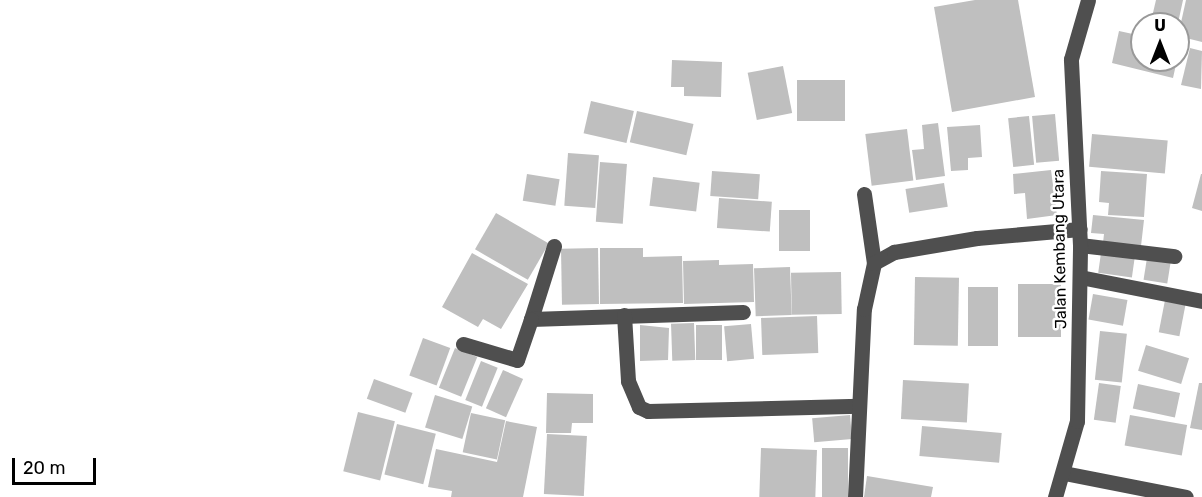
<!DOCTYPE html>
<html>
<head>
<meta charset="utf-8">
<style>
  body { margin:0 }
  #map { position:relative; width:1202px; height:497px; overflow:hidden; background:#fff; font-family:Rubik,sans-serif }
  div>[style] { position:absolute }
  [style*='--x'] { left:calc(var(--x)*1px); top:calc(var(--y)*1px); width:calc(var(--w)*1px); rotate:calc(var(--a)*1deg) }
  .building>* { inset:0; background:#bfbfbf; transform-origin:0 0 }
  .minor>* { height:15px; margin:-7.5px; padding:0 7.5px; transform-origin:7.5px; border-radius:7.5px; background:#4f4f4f }
  span { translate:-50% -50%; white-space:nowrap; text-align:center; line-height:1.15; -webkit-text-stroke:5px #fff; paint-order:stroke }
  .street-label { font-size:16px; color:#000 }
  .north { position:absolute; left:1130px; top:12px; width:60px; height:60px; box-sizing:border-box; background:#fff; border:2px solid #999; border-radius:50%; rotate:0deg; font-size:16px; font-weight:700; line-height:24px; text-align:center; color:#000 }
  .north::after { content:''; display:block; margin:auto; width:21px; height:27px; background:#000; clip-path:polygon(50% 0,100% 100%,50% 72%,0 100%) }
  .scale { position:absolute; left:12px; top:458px; width:84px; height:27px; box-sizing:border-box; border:3px solid #000; border-top:0; padding-left:8px; font-size:18px; line-height:21px; white-space:nowrap; color:#000; -webkit-text-stroke:4px #fff; paint-order:stroke }
</style>
</head>
<body>
<div id="map">
  <div class="building">
    <i style="clip-path:polygon(975px 0,1018px 0,1035px 97px,952px 112px,934px 7px)"></i>
    <i style="clip-path:polygon(1156px 0,1183px 0,1178px 23px,1152px 17px)"></i>
    <i style="clip-path:polygon(1186px 0,1202px 0,1202px 42px,1178px 36px)"></i>
    <i style="clip-path:polygon(1119px 31px,1142px 36px,1142px 60px,1177px 60px,1173px 78px,1112px 63px)"></i>
    <i style="clip-path:polygon(1190px 48px,1202px 51px,1201px 89px,1181px 85px)"></i>
    <i style="clip-path:polygon(672px 60px,722px 62px,721px 97px,684px 96px,684px 87px,671px 87px)"></i>
    <i style="left:783px;top:66px;width:48px;height:36px;rotate:79deg"></i>
    <i style="left:845px;top:80px;width:41px;height:48px;rotate:90deg"></i>
    <i style="left:591px;top:101px;width:44px;height:33px;rotate:13deg"></i>
    <i style="left:637px;top:111px;width:58px;height:32px;rotate:13deg"></i>
    <i style="left:1055px;top:114px;width:47px;height:23px;rotate:85deg"></i>
    <i style="left:1029px;top:116px;width:49px;height:21px;rotate:84deg"></i>
    <i style="clip-path:polygon(938px 123px,945px 176px,916px 180px,912px 150px,924px 149px,922px 125px)"></i>
    <i style="clip-path:polygon(980px 125px,982px 157px,968px 158px,968px 170px,951px 171px,947px 127px)"></i>
    <i style="left:907px;top:129px;width:52px;height:42px;rotate:83deg"></i>
    <i style="left:1092px;top:134px;width:76px;height:33px;rotate:5deg"></i>
    <i style="left:568px;top:153px;width:31px;height:53px;rotate:4deg"></i>
    <i style="left:600px;top:162px;width:27px;height:60px;rotate:4deg"></i>
    <i style="clip-path:polygon(1051px 170px,1057px 215px,1027px 219px,1025px 193px,1014px 194px,1013px 174px)"></i>
    <i style="left:712px;top:171px;width:48px;height:25px;rotate:4deg"></i>
    <i style="clip-path:polygon(1101px 171px,1147px 174px,1144px 217px,1108px 215px,1109px 203px,1099px 202px)"></i>
    <i style="left:527px;top:174px;width:33px;height:27px;rotate:9deg"></i>
    <i style="clip-path:polygon(1201px 174px,1202px 174px,1202px 211px,1192px 208px)"></i>
    <i style="left:653px;top:177px;width:47px;height:29px;rotate:7deg"></i>
    <i style="left:944px;top:183px;width:24px;height:39px;rotate:81deg"></i>
    <i style="left:719px;top:198px;width:53px;height:30px;rotate:4deg"></i>
    <i style="left:779px;top:210px;width:31px;height:41px"></i>
    <i style="left:496px;top:213px;width:61px;height:42px;rotate:30deg"></i>
    <i style="clip-path:polygon(1093px 215px,1144px 220px,1141px 246px,1103px 243px,1104px 234px,1091px 233px)"></i>
    <i style="left:598px;top:248px;width:56px;height:37px;rotate:89deg"></i>
    <i style="clip-path:polygon(600px 248px,643px 248px,643px 257px,682px 256px,683px 303px,600px 304px)"></i>
    <i style="clip-path:polygon(472px 253px,528px 284px,501px 329px,483px 319px,478px 327px,442px 307px)"></i>
    <i style="left:1101px;top:253px;width:34px;height:20px;rotate:8deg"></i>
    <i style="left:1147px;top:258px;width:24px;height:22px;rotate:9deg"></i>
    <i style="clip-path:polygon(719px 260px,719px 265px,753px 264px,754px 302px,684px 304px,683px 261px)"></i>
    <i style="left:790px;top:267px;width:48px;height:36px;rotate:88deg"></i>
    <i style="left:841px;top:272px;width:42px;height:50px;rotate:89deg"></i>
    <i style="left:915px;top:277px;width:44px;height:68px;rotate:1deg"></i>
    <i style="left:1018px;top:284px;width:43px;height:53px"></i>
    <i style="left:968px;top:287px;width:30px;height:59px"></i>
    <i style="left:1093px;top:294px;width:35px;height:26px;rotate:10deg"></i>
    <i style="left:1166px;top:295px;width:21px;height:38px;rotate:11deg"></i>
    <i style="left:817px;top:316px;width:37px;height:56px;rotate:88deg"></i>
    <i style="left:694px;top:323px;width:37px;height:23px;rotate:88deg"></i>
    <i style="left:751px;top:324px;width:35px;height:27px;rotate:85deg"></i>
    <i style="clip-path:polygon(640px 325px,669px 328px,668px 360px,640px 361px)"></i>
    <i style="left:696px;top:325px;width:26px;height:35px"></i>
    <i style="left:1100px;top:331px;width:27px;height:49px;rotate:6deg"></i>
    <i style="left:423px;top:338px;width:29px;height:40px;rotate:20deg"></i>
    <i style="left:1146px;top:345px;width:45px;height:27px;rotate:17deg"></i>
    <i style="left:455px;top:348px;width:24px;height:43px;rotate:22deg"></i>
    <i style="left:481px;top:361px;width:18px;height:42px;rotate:22deg"></i>
    <i style="left:503px;top:370px;width:22px;height:42px;rotate:24deg"></i>
    <i style="left:374px;top:379px;width:41px;height:21px;rotate:20deg"></i>
    <i style="left:903px;top:380px;width:66px;height:39px;rotate:3deg"></i>
    <i style="left:1099px;top:383px;width:22px;height:37px;rotate:8deg"></i>
    <i style="clip-path:polygon(1199px 383px,1202px 383px,1202px 430px,1190px 428px)"></i>
    <i style="left:1138px;top:384px;width:43px;height:25px;rotate:12deg"></i>
    <i style="clip-path:polygon(547px 393px,593px 394px,593px 423px,572px 423px,571px 433px,546px 433px)"></i>
    <i style="left:435px;top:395px;width:39px;height:34px;rotate:17deg"></i>
    <i style="left:358px;top:412px;width:38px;height:61px;rotate:14deg"></i>
    <i style="left:471px;top:413px;width:35px;height:40px;rotate:12deg"></i>
    <i style="left:850px;top:415px;width:24px;height:38px;rotate:85deg"></i>
    <i style="left:1130px;top:415px;width:58px;height:31px;rotate:10deg"></i>
    <i style="clip-path:polygon(506px 421px,537px 427px,523px 497px,451px 497px,452px 491px,428px 487px,436px 449px,497px 462px)"></i>
    <i style="left:397px;top:424px;width:40px;height:52px;rotate:14deg"></i>
    <i style="left:922px;top:426px;width:80px;height:30px;rotate:5deg"></i>
    <i style="left:547px;top:434px;width:40px;height:60px;rotate:3deg"></i>
    <i style="left:761px;top:448px;width:56px;height:49px;rotate:2deg"></i>
    <i style="left:822px;top:448px;width:26px;height:49px"></i>
    <i style="clip-path:polygon(867px 476px,933px 487px,931px 497px,864px 497px)"></i>
  </div>
  <div class="minor">
    <i style="--x:864;--y:194;--w:70;--a:81.8"></i>
    <i style="--x:1080;--y:245;--w:95;--a:6.7"></i>
    <i style="--x:554;--y:246;--w:77;--a:107.5"></i>
    <i style="--x:531;--y:319;--w:212;--a:-1.9"></i>
    <i style="--x:1080;--y:277;--w:124;--a:11.1"></i>
    <i style="--x:624;--y:315;--w:66;--a:86.5"></i>
    <i style="--x:628;--y:381;--w:28;--a:67"></i>
    <i style="--x:639;--y:407;--w:10;--a:24"></i>
    <i style="--x:648;--y:411;--w:211;--a:-1.4"></i>
    <i style="--x:463;--y:344;--w:56;--a:16.5"></i>
    <i style="--x:517;--y:360;--w:43;--a:-71.1"></i>
    <i style="--x:1064;--y:473;--w:124;--a:11.1"></i>
    <i style="--x:855;--y:497;--w:188;--a:-87.3"></i>
    <i style="--x:864;--y:309;--w:47;--a:-77.7"></i>
    <i style="--x:874;--y:263;--w:23;--a:-29"></i>
    <i style="--x:894;--y:252;--w:84;--a:-9.6"></i>
    <i style="--x:977;--y:238;--w:103;--a:-5"></i>
    <i style="--x:1055;--y:497;--w:79;--a:-73.9"></i>
    <i style="--x:1077;--y:421;--w:176;--a:-89"></i>
    <i style="--x:1080;--y:245;--w:186;--a:-92.8"></i>
    <i style="--x:1071;--y:59;--w:61;--a:-73.9"></i>
  </div>
  <div class="street-label">
    <span style="left:1060px;top:249px;rotate:-91deg">Jalan Kembang Utara</span>
  </div>
  <div class="north">U</div>
  <div class="scale">20 m</div>
</div>
</body>
</html>
